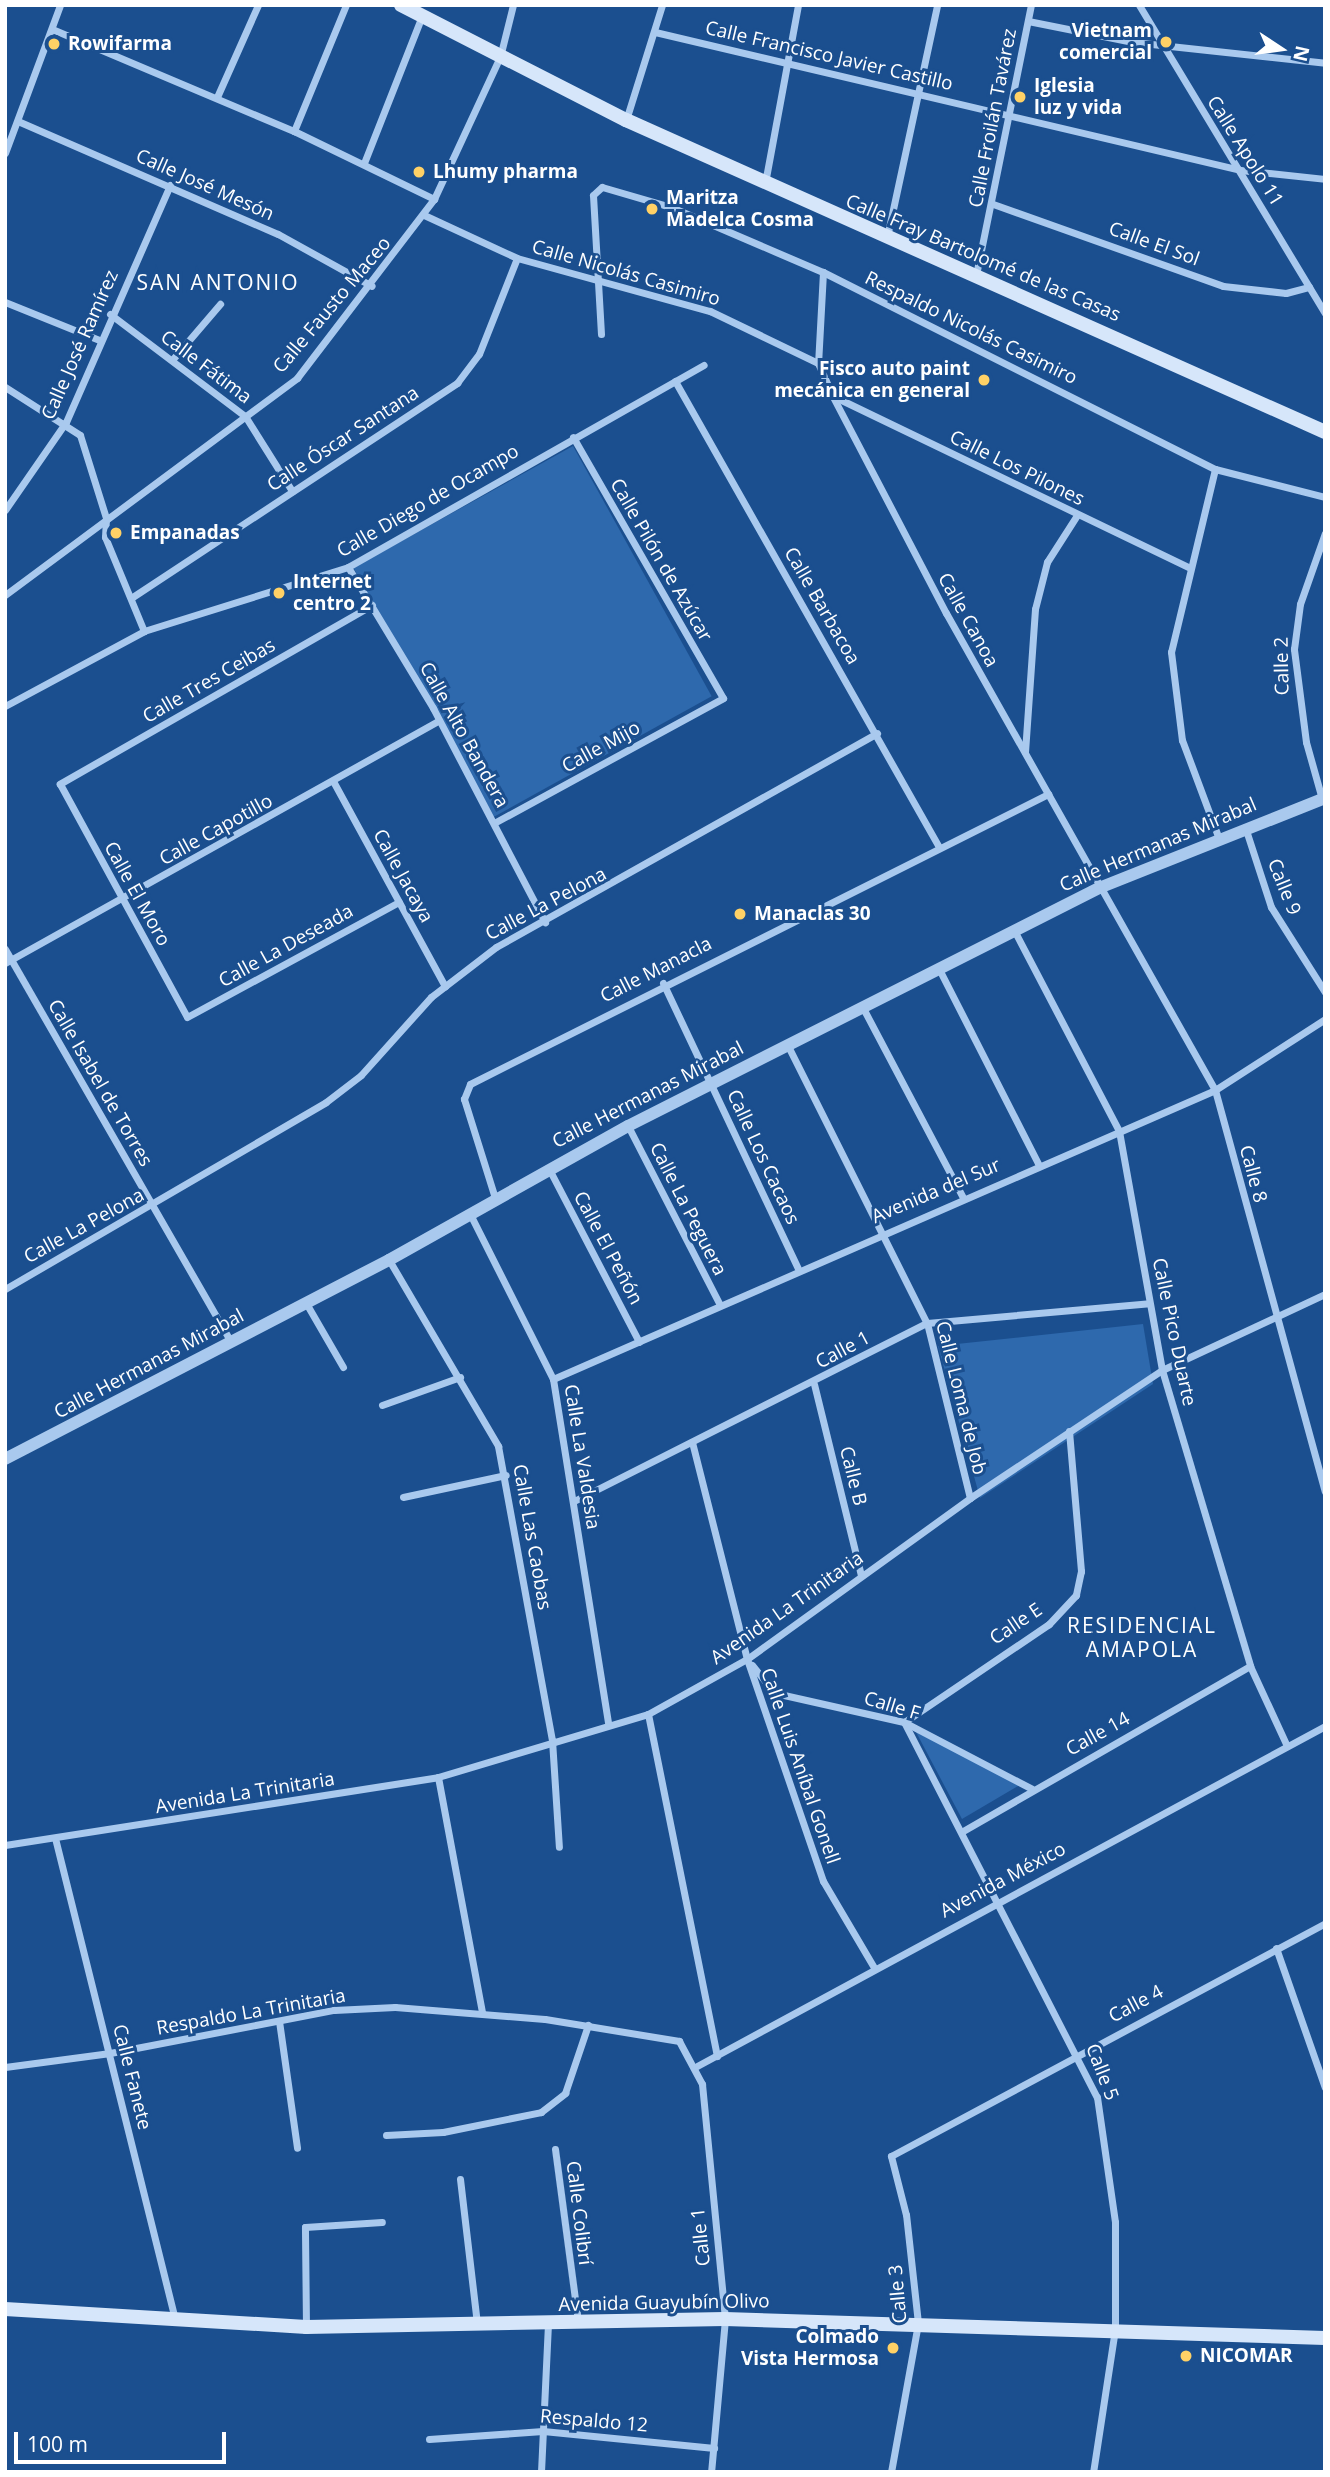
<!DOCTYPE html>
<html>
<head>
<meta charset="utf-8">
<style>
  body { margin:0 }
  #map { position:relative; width:1330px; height:2477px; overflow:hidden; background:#1b4f8f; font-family:"Open Sans",sans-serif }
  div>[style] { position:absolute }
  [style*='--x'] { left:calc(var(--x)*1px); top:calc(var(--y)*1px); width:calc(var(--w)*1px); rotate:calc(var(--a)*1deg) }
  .green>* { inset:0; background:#2e69ad; transform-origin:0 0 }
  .minor>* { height:7px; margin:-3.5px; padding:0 3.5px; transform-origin:3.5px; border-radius:3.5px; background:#a9c9ee }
  .tertiary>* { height:12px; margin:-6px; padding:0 6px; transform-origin:6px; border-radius:6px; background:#a9c9ee }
  .secondary>* { height:14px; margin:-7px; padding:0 7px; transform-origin:7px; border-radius:7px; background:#d6e6fa }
  .dots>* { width:19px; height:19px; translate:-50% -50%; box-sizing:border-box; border:4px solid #1b4f8f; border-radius:50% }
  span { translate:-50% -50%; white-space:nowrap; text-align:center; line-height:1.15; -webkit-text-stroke:6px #1b4f8f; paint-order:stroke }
  .poi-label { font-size:19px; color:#fff; font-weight:700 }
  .right { translate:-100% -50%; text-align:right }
  .left { translate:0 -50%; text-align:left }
  .street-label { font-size:19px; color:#fff }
  .neighbourhood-label { font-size:21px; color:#fff; letter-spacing:2px }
  .frame { position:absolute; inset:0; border:7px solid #fff; pointer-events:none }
  .north { position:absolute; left:1246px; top:14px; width:70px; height:70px; -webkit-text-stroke:5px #1b4f8f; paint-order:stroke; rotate:103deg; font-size:19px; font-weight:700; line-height:28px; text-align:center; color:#fff }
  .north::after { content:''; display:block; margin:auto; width:24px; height:32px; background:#fff; clip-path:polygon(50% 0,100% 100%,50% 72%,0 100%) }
  .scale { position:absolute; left:14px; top:2432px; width:212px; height:32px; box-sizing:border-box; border:4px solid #fff; border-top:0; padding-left:9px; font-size:21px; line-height:24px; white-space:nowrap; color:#fff; -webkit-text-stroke:5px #1b4f8f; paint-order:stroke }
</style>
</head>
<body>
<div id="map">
  <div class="green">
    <i style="left:573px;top:446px;width:286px;height:251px;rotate:61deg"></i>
    <i style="clip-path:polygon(1143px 1324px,1153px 1384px,980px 1498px,938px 1346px)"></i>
    <i style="clip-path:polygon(916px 1732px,1023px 1783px,962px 1819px)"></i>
  </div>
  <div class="minor">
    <i style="--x:1139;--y:5;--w:360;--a:58.9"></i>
    <i style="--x:1028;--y:21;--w:107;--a:11.3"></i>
    <i style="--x:1133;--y:42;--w:193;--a:6.2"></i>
    <i style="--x:52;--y:29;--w:263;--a:22.9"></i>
    <i style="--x:294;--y:131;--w:156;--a:25.9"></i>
    <i style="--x:655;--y:32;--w:601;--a:13.27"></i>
    <i style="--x:1240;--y:170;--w:85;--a:6"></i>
    <i style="--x:217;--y:97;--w:101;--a:-66"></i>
    <i style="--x:626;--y:120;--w:121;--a:-72.6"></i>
    <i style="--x:20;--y:122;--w:281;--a:23.5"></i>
    <i style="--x:278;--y:234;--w:107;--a:29"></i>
    <i style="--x:294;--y:131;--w:136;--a:-67.6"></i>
    <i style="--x:5;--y:153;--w:158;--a:-69.6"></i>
    <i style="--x:364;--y:163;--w:156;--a:-68.5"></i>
    <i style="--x:765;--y:183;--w:181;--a:-79.5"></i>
    <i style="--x:993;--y:204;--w:244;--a:19.6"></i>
    <i style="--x:1223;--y:286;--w:63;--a:6.3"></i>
    <i style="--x:1286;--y:293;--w:24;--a:-15"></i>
    <i style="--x:424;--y:215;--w:102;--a:24.8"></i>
    <i style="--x:517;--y:258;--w:200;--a:15.4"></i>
    <i style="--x:710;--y:311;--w:120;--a:25.7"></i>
    <i style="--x:887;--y:237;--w:237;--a:-77.8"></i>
    <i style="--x:823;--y:272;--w:91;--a:93.1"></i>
    <i style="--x:818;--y:363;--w:35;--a:66"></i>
    <i style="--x:832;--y:395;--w:246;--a:62.4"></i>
    <i style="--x:946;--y:613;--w:548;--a:60.58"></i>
    <i style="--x:1215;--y:1090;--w:416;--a:74.7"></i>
    <i style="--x:976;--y:275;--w:276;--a:-78.5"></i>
    <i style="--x:5;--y:302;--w:101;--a:22"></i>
    <i style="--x:110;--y:314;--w:169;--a:37.1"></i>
    <i style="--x:245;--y:416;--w:89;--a:57.9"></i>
    <i style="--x:601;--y:334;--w:139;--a:-93.3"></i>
    <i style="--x:593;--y:195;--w:12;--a:-42"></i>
    <i style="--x:602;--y:187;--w:72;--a:16.2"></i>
    <i style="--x:671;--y:207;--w:165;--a:23.2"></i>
    <i style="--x:823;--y:272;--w:439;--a:26.7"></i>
    <i style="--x:1215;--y:469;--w:114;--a:14.3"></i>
    <i style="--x:172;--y:360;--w:74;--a:-49.4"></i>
    <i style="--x:675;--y:381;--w:536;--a:60.47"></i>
    <i style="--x:5;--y:387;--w:89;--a:32.6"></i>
    <i style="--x:80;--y:435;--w:87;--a:72.6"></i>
    <i style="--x:106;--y:518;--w:19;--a:93"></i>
    <i style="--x:105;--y:537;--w:102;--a:67.5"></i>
    <i style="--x:833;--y:396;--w:395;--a:25.7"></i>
    <i style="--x:1215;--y:469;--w:188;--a:103.5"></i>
    <i style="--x:1171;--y:652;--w:89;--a:82.9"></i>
    <i style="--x:1182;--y:740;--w:106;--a:69.5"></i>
    <i style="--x:5;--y:510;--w:107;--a:-55.3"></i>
    <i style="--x:66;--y:422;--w:259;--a:-66.3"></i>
    <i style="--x:348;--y:567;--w:165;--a:58.9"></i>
    <i style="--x:433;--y:708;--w:242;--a:62.4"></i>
    <i style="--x:5;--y:595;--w:364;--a:-36.6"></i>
    <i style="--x:297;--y:378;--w:225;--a:-52.6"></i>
    <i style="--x:434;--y:199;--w:157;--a:-65.1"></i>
    <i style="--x:500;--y:57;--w:54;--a:-76"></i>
    <i style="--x:131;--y:598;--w:391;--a:-33.4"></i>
    <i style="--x:457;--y:383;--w:36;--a:-53"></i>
    <i style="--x:479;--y:354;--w:103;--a:-68.4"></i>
    <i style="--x:372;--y:605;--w:360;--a:150.2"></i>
    <i style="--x:60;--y:784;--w:265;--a:61.4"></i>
    <i style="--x:187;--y:1017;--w:241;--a:-28.5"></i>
    <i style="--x:5;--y:706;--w:158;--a:-28.3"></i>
    <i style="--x:144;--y:631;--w:214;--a:-17.4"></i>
    <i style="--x:348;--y:567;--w:409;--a:-29.6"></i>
    <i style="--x:1025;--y:752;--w:143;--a:-86"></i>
    <i style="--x:1035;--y:609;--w:49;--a:-75.7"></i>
    <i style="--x:1047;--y:562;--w:56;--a:-57.4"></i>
    <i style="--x:333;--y:781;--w:234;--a:61.4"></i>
    <i style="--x:1322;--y:799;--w:59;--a:-105.7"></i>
    <i style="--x:1306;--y:742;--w:94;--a:-97.4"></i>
    <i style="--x:1294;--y:649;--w:45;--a:-82.4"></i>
    <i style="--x:1300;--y:604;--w:75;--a:-70.6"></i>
    <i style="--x:494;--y:823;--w:261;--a:-28.6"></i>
    <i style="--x:723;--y:698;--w:301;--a:-119.9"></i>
    <i style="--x:1245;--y:827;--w:84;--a:72"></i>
    <i style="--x:1271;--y:907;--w:101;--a:57.6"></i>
    <i style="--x:1015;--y:932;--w:225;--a:62.4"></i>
    <i style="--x:1119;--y:1131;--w:243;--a:79.8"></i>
    <i style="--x:1162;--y:1370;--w:309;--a:73.4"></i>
    <i style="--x:1250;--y:1666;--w:88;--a:65.2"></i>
    <i style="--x:5;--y:949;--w:453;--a:60.1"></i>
    <i style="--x:5;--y:963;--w:497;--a:-29.2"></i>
    <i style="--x:940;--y:971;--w:218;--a:63"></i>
    <i style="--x:663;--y:983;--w:315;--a:64.7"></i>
    <i style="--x:863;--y:1008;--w:215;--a:62.2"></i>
    <i style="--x:787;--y:1044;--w:312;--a:63.4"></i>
    <i style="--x:927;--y:1323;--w:180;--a:76.2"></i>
    <i style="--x:628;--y:1126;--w:201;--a:62.8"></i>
    <i style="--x:549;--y:1169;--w:195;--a:62.5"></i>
    <i style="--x:495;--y:1198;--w:104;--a:-107.4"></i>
    <i style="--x:464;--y:1099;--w:16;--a:-68"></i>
    <i style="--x:470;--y:1084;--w:647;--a:-26.64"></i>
    <i style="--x:470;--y:1214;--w:185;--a:63.3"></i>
    <i style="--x:553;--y:1379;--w:348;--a:80.9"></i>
    <i style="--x:389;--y:1260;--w:216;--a:59.6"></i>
    <i style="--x:498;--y:1446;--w:299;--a:79.6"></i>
    <i style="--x:552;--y:1740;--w:107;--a:86.3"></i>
    <i style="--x:5;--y:1289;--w:371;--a:-30.2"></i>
    <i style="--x:326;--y:1102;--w:44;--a:-37.6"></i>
    <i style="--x:361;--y:1075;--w:105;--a:-48.1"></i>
    <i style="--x:431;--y:997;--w:82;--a:-37.6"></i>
    <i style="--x:496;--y:947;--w:437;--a:-29.3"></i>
    <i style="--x:306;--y:1303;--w:74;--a:60"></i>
    <i style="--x:553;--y:1379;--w:722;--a:-23.58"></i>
    <i style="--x:1215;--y:1090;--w:131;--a:-32.8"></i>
    <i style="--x:814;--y:1384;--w:197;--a:76.2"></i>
    <i style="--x:382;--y:1405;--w:83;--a:-19.7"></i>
    <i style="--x:1069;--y:1431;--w:141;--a:85.1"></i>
    <i style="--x:1081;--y:1571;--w:25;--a:102"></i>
    <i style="--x:1076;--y:1595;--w:40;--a:133"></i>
    <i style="--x:1049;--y:1624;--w:175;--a:145.9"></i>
    <i style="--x:904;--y:1722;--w:422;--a:62.8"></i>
    <i style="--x:1097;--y:2097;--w:126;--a:81.8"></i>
    <i style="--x:1115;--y:2222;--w:107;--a:90"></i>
    <i style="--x:1115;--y:2329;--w:145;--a:98.7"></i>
    <i style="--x:692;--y:1442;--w:224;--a:75.8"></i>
    <i style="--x:747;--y:1659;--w:235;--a:71.1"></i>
    <i style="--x:823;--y:1881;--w:99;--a:59.5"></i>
    <i style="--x:403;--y:1497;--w:105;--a:-12.1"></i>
    <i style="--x:574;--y:1501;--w:395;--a:-26.8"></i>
    <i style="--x:927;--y:1323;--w:223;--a:-5.1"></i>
    <i style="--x:752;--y:1665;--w:36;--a:51"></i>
    <i style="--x:775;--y:1693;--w:132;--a:12.7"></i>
    <i style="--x:904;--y:1722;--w:144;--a:27.6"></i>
    <i style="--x:648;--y:1714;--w:349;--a:78.6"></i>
    <i style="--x:438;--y:1777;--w:239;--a:79.4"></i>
    <i style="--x:963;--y:1831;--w:331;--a:-29.9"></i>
    <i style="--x:55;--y:1838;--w:497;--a:76"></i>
    <i style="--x:5;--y:1845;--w:438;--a:-8.9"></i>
    <i style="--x:438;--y:1777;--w:219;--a:-16.7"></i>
    <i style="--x:648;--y:1714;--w:113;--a:-29.1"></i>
    <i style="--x:747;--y:1659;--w:275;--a:-35.8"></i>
    <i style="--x:970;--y:1498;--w:231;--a:-33.7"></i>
    <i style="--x:1162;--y:1370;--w:180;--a:-25"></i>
    <i style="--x:1276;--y:1948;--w:148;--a:70.7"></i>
    <i style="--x:279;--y:2021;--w:128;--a:81.9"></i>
    <i style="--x:697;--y:2066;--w:714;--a:-28.43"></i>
    <i style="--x:5;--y:2067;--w:106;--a:-7.6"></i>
    <i style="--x:110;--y:2053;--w:228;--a:-10.9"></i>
    <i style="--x:334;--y:2010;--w:61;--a:-2.8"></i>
    <i style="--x:395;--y:2007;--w:150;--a:4.6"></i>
    <i style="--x:545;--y:2019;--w:136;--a:9.3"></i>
    <i style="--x:679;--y:2041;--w:49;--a:61.9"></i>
    <i style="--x:702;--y:2084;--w:236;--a:84.4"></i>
    <i style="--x:725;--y:2319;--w:154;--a:95.2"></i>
    <i style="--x:386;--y:2135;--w:57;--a:-3"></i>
    <i style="--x:443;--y:2132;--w:100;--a:-11.5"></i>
    <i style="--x:541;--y:2112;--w:31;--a:-38"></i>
    <i style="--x:565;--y:2093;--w:72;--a:-71.3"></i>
    <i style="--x:555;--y:2149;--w:175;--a:82.4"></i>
    <i style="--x:460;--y:2179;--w:146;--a:83.3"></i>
    <i style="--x:306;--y:2327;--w:100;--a:-90.6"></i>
    <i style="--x:305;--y:2227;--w:77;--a:-3.7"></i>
    <i style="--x:429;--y:2439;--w:114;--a:-4"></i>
    <i style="--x:543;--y:2431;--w:172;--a:5.7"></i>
    <i style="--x:541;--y:2472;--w:148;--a:-87.3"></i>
    <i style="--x:891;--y:2472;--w:151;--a:-79.7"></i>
    <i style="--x:918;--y:2323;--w:109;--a:-96.3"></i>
    <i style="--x:906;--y:2215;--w:61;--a:-104.3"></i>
    <i style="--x:891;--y:2156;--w:493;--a:-28.2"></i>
  </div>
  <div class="tertiary">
    <i style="--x:5;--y:1459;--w:433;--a:-27.4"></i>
    <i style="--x:389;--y:1260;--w:274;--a:-29.3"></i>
    <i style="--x:628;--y:1126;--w:528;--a:-26.81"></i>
    <i style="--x:1099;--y:888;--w:243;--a:-21.7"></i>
  </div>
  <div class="secondary">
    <i style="--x:401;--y:5;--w:253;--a:27.1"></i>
    <i style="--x:626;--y:120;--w:765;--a:24.05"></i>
    <i style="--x:5;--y:2309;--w:302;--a:3.4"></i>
    <i style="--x:306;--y:2327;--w:419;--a:-1.1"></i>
    <i style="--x:725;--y:2319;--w:600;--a:1.81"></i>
  </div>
  <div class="dots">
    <i style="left:1166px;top:42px;background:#ffd166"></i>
    <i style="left:54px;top:44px;background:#ffd166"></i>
    <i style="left:1020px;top:97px;background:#ffd166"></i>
    <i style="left:419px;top:172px;background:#ffd166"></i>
    <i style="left:652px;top:209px;background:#ffd166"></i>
    <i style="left:984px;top:380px;background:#ffd166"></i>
    <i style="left:116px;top:533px;background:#ffd166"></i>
    <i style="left:279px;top:593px;background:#ffd166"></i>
    <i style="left:740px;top:914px;background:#ffd166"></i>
    <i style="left:893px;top:2348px;background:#ffd166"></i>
    <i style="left:1186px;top:2356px;background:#ffd166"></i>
  </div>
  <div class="poi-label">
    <span class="right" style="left:1152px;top:42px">Vietnam<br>comercial</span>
    <span class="left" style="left:68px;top:44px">Rowifarma</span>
    <span class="left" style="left:1034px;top:97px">Iglesia<br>luz y vida</span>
    <span class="left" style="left:433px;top:172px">Lhumy pharma</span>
    <span class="left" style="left:666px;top:209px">Maritza<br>Madelca Cosma</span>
    <span class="right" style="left:970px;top:380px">Fisco auto paint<br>mecánica en general</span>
    <span class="left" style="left:130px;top:533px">Empanadas</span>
    <span class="left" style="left:293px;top:593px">Internet<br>centro 2</span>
    <span class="left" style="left:754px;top:914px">Manaclas 30</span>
    <span class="right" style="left:879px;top:2348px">Colmado<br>Vista Hermosa</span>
    <span class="left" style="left:1200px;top:2356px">NICOMAR</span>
  </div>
  <div class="street-label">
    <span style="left:829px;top:56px;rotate:13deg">Calle Francisco Javier Castillo</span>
    <span style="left:993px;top:118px;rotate:-79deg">Calle Froilán Tavárez</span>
    <span style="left:1245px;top:151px;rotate:58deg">Calle Apolo 11</span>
    <span style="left:205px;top:185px;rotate:24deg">Calle José Mesón</span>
    <span style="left:1154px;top:244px;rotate:20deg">Calle El Sol</span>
    <span style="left:983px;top:258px;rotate:23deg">Calle Fray Bartolomé de las Casas</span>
    <span style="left:626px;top:273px;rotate:16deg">Calle Nicolás Casimiro</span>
    <span style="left:332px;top:305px;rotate:-50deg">Calle Fausto Maceo</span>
    <span style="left:971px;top:328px;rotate:26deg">Respaldo Nicolás Casimiro</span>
    <span style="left:80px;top:345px;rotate:-66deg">Calle José Ramírez</span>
    <span style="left:206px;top:367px;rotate:37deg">Calle Fátima</span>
    <span style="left:343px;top:439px;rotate:-33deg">Calle Óscar Santana</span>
    <span style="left:1017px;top:468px;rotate:26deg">Calle Los Pilones</span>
    <span style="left:428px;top:501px;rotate:-30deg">Calle Diego de Ocampo</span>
    <span style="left:661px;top:560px;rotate:60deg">Calle Pilón de Azúcar</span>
    <span style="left:822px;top:606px;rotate:60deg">Calle Barbacoa</span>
    <span style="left:968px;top:620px;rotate:61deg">Calle Canoa</span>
    <span style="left:1282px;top:666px;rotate:-91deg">Calle 2</span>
    <span style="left:209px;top:681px;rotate:-30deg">Calle Tres Ceibas</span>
    <span style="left:464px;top:735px;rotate:61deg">Calle Alto Bandera</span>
    <span style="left:601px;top:747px;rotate:-29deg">Calle Mijo</span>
    <span style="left:216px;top:830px;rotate:-29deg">Calle Capotillo</span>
    <span style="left:1158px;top:845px;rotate:-23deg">Calle Hermanas Mirabal</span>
    <span style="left:403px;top:876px;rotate:61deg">Calle Jacaya</span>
    <span style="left:1284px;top:887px;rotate:68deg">Calle 9</span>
    <span style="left:137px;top:894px;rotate:61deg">Calle El Moro</span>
    <span style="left:546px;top:904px;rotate:-28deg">Calle La Pelona</span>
    <span style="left:286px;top:946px;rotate:-29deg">Calle La Deseada</span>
    <span style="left:656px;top:970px;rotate:-27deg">Calle Manacla</span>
    <span style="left:100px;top:1083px;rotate:60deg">Calle Isabel de Torres</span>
    <span style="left:648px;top:1095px;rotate:-27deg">Calle Hermanas Mirabal</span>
    <span style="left:763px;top:1157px;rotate:65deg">Calle Los Cacaos</span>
    <span style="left:1253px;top:1174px;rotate:75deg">Calle 8</span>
    <span style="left:936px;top:1191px;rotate:-23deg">Avenida del Sur</span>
    <span style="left:688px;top:1209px;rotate:63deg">Calle La Peguera</span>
    <span style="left:84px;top:1226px;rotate:-29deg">Calle La Pelona</span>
    <span style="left:608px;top:1248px;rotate:62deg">Calle El Peñón</span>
    <span style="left:1174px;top:1332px;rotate:78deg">Calle Pico Duarte</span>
    <span style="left:843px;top:1350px;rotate:-28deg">Calle 1</span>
    <span style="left:149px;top:1364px;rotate:-28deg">Calle Hermanas Mirabal</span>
    <span style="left:961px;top:1398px;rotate:76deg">Calle Loma de Job</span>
    <span style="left:582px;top:1457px;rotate:81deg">Calle La Valdesia</span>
    <span style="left:853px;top:1476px;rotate:76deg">Calle B</span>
    <span style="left:532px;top:1537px;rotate:80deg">Calle Las Caobas</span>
    <span style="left:787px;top:1608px;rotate:-35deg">Avenida La Trinitaria</span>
    <span style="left:1016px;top:1624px;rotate:-34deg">Calle E</span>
    <span style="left:892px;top:1706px;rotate:17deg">Calle F</span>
    <span style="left:1098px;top:1734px;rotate:-29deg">Calle 14</span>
    <span style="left:800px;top:1766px;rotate:71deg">Calle Luis Aníbal Gonell</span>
    <span style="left:245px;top:1793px;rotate:-9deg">Avenida La Trinitaria</span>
    <span style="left:1003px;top:1880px;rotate:-28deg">Avenida México</span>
    <span style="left:1136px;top:2004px;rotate:-28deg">Calle 4</span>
    <span style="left:251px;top:2012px;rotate:-10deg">Respaldo La Trinitaria</span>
    <span style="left:1102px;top:2072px;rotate:69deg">Calle 5</span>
    <span style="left:132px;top:2077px;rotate:76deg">Calle Fanete</span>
    <span style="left:579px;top:2213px;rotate:83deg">Calle Colibrí</span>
    <span style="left:701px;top:2237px;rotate:-96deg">Calle 1</span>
    <span style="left:898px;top:2294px;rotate:-95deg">Calle 3</span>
    <span style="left:664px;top:2303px;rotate:-1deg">Avenida Guayubín Olivo</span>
    <span style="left:594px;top:2421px;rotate:5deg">Respaldo 12</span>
  </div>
  <div class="neighbourhood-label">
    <span style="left:218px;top:282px">SAN ANTONIO</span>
    <span style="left:1142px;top:1637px">RESIDENCIAL<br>AMAPOLA</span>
  </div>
  <div class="frame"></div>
  <div class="north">N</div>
  <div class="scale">100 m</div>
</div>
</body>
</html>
